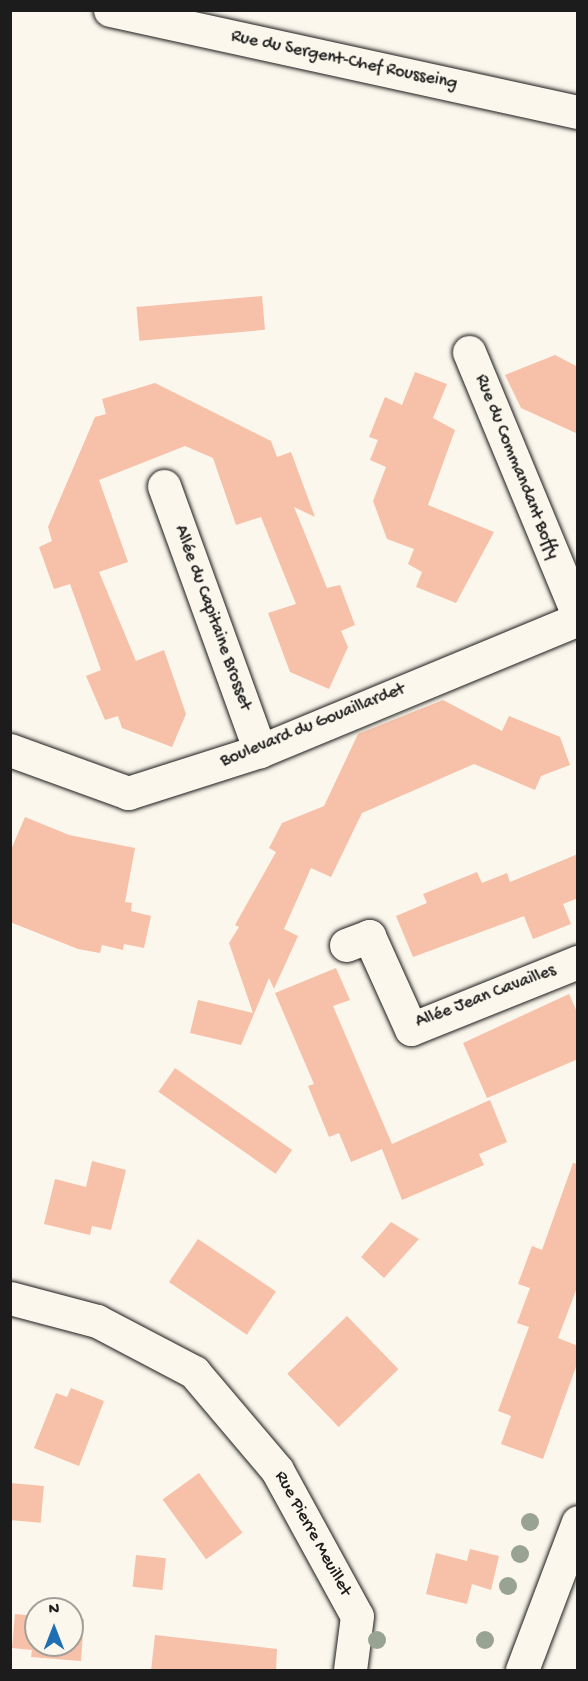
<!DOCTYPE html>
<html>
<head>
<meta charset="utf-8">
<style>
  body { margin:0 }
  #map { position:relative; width:588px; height:1681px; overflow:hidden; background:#fbf7ec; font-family:"Gochi Hand",sans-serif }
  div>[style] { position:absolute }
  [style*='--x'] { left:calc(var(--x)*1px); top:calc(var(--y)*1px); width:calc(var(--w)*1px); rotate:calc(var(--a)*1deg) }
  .building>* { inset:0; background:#f7c0a9; transform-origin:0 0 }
  .roads { filter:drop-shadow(0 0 2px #1c1c1c) drop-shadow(0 0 2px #1c1c1c) }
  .minor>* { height:33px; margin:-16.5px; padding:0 16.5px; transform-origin:16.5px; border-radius:16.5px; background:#fbf7ec }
  .trees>* { width:18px; height:18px; margin:-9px; border-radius:50%; background:#98a394 }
  span { translate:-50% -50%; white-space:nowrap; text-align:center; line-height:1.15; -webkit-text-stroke:6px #fbf7ec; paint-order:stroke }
  .street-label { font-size:18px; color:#1c1c1c }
  .frame { position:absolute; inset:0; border:12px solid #1c1c1c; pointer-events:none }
  .north { position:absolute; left:24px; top:1597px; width:60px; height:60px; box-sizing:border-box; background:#fbf7ec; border:2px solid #a29f99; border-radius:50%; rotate:0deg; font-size:16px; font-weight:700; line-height:24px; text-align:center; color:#1c1c1c }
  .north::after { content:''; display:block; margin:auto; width:21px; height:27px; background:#1f6fb2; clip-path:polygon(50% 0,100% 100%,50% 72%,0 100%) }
</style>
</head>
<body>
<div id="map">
  <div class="building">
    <i style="left:262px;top:296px;width:34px;height:126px;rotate:85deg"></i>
    <i style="clip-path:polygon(555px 355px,578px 367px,578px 434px,521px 408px,505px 375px)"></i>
    <i style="clip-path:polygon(415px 372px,447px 384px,433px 418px,455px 430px,428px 505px,494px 532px,456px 603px,416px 587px,422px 572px,408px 564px,414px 549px,387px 539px,373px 501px,386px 467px,370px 460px,378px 440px,369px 437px,385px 397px,402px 405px)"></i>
    <i style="clip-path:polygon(155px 383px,271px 441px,277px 457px,291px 452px,315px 517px,294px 507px,327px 588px,340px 585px,355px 625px,341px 631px,348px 647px,329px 689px,290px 672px,268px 613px,296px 604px,261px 517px,236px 525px,213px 458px,185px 446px,99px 480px,128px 562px,99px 572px,136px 661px,164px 650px,186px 714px,172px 747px,122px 728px,118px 716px,105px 720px,86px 676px,101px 670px,70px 584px,54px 589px,39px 547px,52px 541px,48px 527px,95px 417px,106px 414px,102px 399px)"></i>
    <i style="clip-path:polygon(443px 700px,502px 731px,509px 716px,560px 737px,570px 765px,541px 776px,535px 790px,474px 764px,362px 813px,331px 877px,311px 868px,284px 929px,298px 936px,274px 989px,269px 978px,241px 1045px,190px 1033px,198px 1000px,253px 1013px,229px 943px,239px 927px,235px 925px,276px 852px,269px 848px,282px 823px,324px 806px,358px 734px)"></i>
    <i style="clip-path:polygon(25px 817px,69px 835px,135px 848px,125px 902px,132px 903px,131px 911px,151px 916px,144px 948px,124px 944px,123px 950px,102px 945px,100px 953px,78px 949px,10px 922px,10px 852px)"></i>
    <i style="clip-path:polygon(578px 854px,578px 898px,563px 904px,571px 924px,533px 939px,524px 916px,413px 957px,396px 916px,427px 903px,423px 894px,477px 872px,482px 883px,507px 873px,510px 882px)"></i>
    <i style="clip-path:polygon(336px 968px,350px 1000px,333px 1006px,392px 1144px,490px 1100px,507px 1142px,479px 1154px,484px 1165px,402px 1200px,382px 1149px,351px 1162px,339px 1133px,329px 1137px,308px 1086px,314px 1084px,275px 993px)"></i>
    <i style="clip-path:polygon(569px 994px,578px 1014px,578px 1059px,487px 1098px,463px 1043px)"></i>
    <i style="left:175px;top:1068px;width:143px;height:29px;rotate:35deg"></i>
    <i style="clip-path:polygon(92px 1161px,126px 1170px,111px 1230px,92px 1226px,90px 1235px,44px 1224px,55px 1179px,86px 1187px)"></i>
    <i style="clip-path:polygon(573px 1163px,578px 1164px,578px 1285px,558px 1338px,578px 1346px,578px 1361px,543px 1459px,501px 1444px,511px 1416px,498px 1411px,529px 1327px,517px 1323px,530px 1288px,518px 1284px,532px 1246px,542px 1250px)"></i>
    <i style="clip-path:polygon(391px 1222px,419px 1239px,384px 1278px,361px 1257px)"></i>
    <i style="left:198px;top:1239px;width:94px;height:52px;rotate:34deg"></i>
    <i style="left:347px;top:1316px;width:74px;height:83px;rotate:46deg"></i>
    <i style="clip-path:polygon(71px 1388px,104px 1401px,79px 1466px,34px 1448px,56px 1393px,67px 1397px)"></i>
    <i style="left:199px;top:1473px;width:74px;height:45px;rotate:54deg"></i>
    <i style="left:10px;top:1483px;width:34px;height:37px;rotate:5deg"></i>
    <i style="clip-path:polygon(470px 1549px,499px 1556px,491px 1590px,472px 1584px,467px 1604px,426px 1594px,436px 1553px,467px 1561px)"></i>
    <i style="left:136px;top:1555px;width:30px;height:32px;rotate:6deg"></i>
    <i style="clip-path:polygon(15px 1614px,36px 1616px,36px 1645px,72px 1645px,72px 1618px,84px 1619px,81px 1661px,31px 1657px,32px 1650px,12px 1648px)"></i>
    <i style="clip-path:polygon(155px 1635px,277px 1649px,276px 1671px,151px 1671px)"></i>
  </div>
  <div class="roads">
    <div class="minor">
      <i style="--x:110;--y:10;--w:479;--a:12.3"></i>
      <i style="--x:469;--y:352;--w:285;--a:67.5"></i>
      <i style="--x:164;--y:486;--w:282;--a:70.1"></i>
      <i style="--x:10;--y:750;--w:126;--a:20"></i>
      <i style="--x:128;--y:793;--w:139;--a:-17.7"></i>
      <i style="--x:260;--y:751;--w:344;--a:-22.5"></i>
      <i style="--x:346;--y:945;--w:25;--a:-21"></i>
      <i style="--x:369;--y:936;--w:102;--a:65.7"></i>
      <i style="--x:411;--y:1029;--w:180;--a:-21.9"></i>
      <i style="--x:10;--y:1298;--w:90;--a:14.8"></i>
      <i style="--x:97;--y:1321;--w:110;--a:27.7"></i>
      <i style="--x:194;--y:1372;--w:128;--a:49.7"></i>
      <i style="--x:277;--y:1470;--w:166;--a:61.3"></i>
      <i style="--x:357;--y:1616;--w:54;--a:97.4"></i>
      <i style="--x:522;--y:1670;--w:158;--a:-69.3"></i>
    </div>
  </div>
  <div class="trees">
    <i style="left:530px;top:1522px"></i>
    <i style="left:520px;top:1554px"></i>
    <i style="left:508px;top:1586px"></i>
    <i style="left:377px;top:1640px"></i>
    <i style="left:485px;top:1640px"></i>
  </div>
  <div class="street-label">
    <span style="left:344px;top:61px;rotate:12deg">Rue du Sergent-Chef Rousseing</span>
    <span style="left:516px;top:467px;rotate:68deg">Rue du Commandant Boffy</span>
    <span style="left:212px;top:618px;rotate:70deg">Allée du Capitaine Brosset</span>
    <span style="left:313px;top:726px;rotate:-22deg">Boulevard du Gouaillardet</span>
    <span style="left:486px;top:997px;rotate:-21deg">Allée Jean Cavailles</span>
    <span style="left:312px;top:1534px;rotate:61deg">Rue Pierre Meuillet</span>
  </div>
  <div class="frame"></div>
  <div class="north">N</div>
</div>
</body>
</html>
